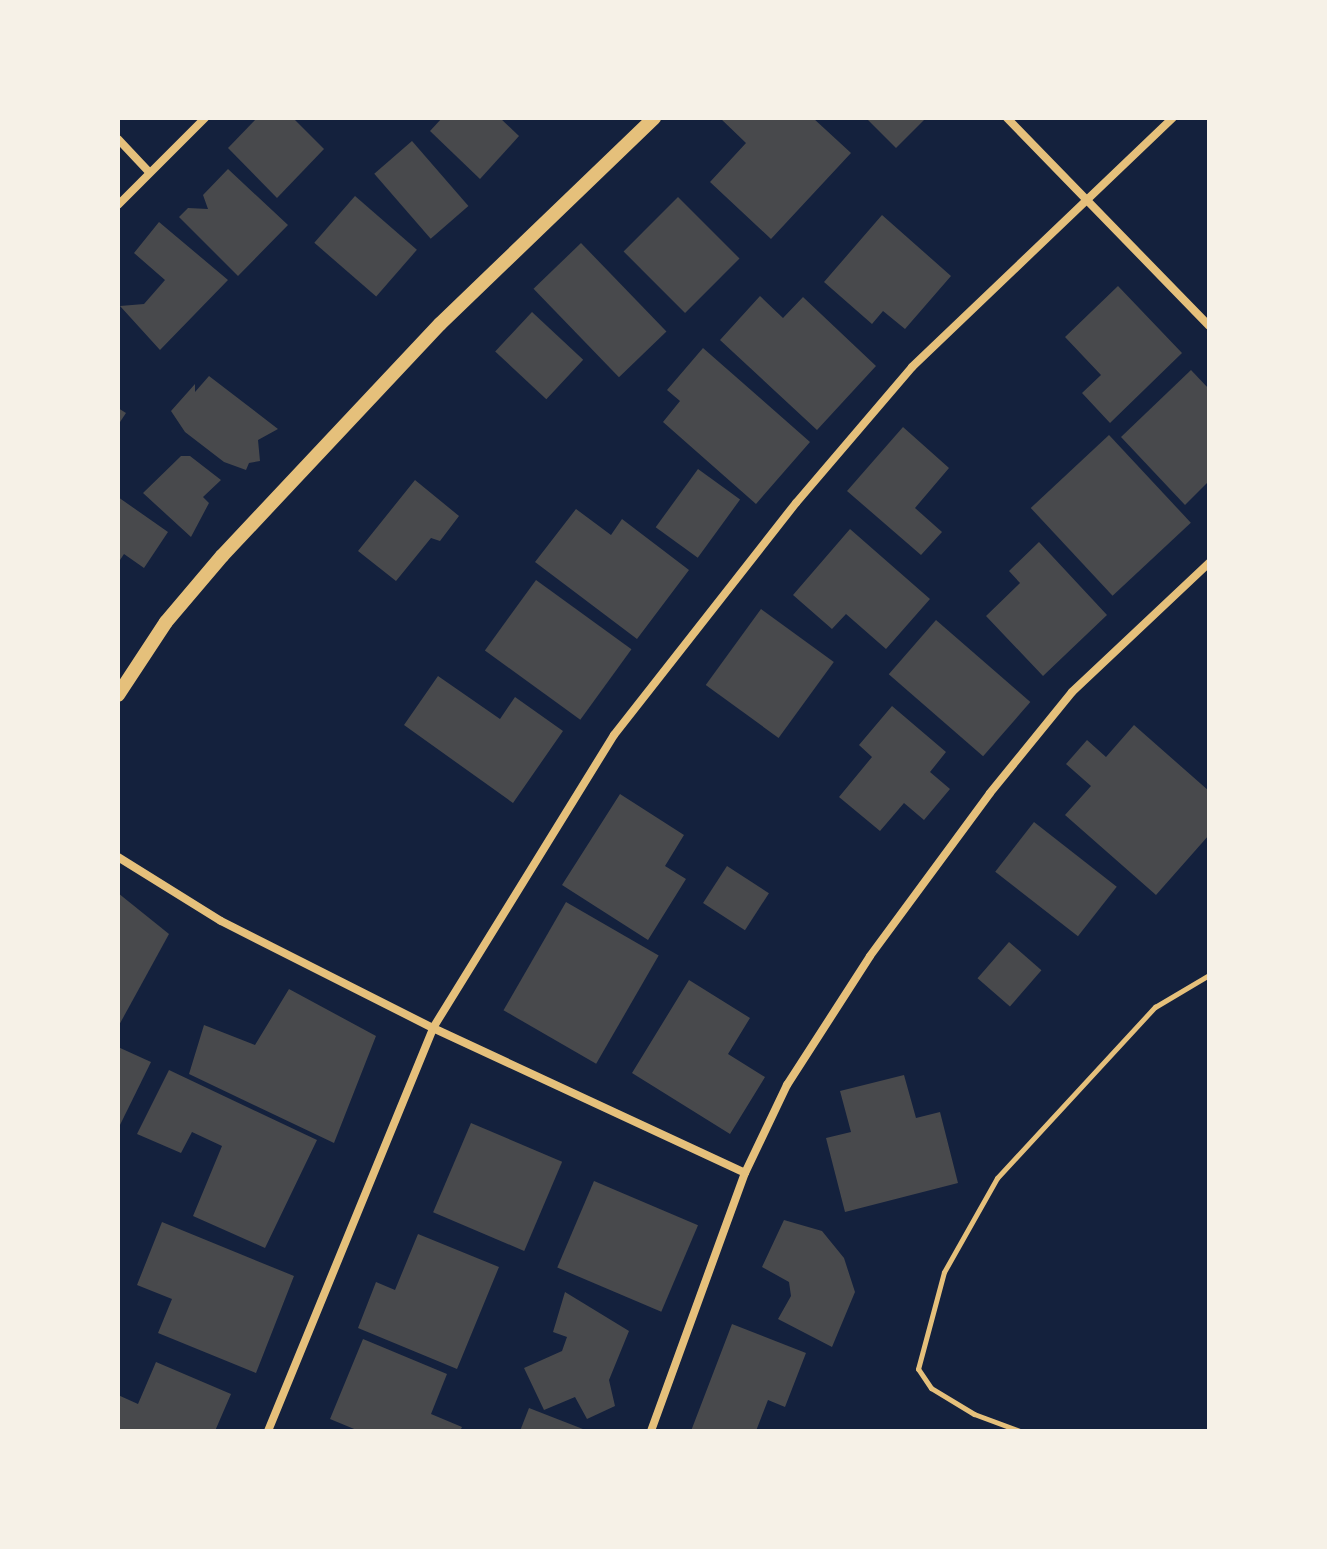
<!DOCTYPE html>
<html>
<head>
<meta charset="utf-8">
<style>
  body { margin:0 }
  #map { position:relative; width:1327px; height:1549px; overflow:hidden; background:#14213d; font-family:"IBM Plex Serif",serif }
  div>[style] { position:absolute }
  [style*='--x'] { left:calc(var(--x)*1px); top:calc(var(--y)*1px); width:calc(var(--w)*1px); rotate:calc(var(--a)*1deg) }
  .building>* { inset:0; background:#48494c; transform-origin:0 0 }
  .path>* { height:5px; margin:-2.5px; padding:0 2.5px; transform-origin:2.5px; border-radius:2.5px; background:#e5c07b }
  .minor>* { height:8px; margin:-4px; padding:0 4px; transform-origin:4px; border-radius:4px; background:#e5c07b }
  .tertiary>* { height:14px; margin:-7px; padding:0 7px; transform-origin:7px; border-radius:7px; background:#e5c07b }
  span { translate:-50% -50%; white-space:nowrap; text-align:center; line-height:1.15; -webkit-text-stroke:6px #f6f1e7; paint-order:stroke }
  .frame { position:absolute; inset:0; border:120px solid #f6f1e7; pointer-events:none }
</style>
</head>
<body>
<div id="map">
  <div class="building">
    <i style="clip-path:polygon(257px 118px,293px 118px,324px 149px,277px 198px,228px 148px)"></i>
    <i style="clip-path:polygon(442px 118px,500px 118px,519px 136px,480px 179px,430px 131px)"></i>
    <i style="clip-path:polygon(720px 118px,813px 118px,851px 153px,771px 239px,710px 182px,746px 143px)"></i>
    <i style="clip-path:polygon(866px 118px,926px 118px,896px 148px)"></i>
    <i style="left:412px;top:141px;width:86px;height:50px;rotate:49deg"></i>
    <i style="clip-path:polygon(228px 169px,288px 225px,238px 276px,179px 217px,188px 208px,208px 209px,203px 195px)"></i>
    <i style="left:355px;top:196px;width:82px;height:62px;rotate:41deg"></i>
    <i style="left:678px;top:197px;width:87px;height:77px;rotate:45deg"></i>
    <i style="clip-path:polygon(882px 215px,951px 276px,905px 329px,883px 311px,872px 324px,824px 282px)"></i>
    <i style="clip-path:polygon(159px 222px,228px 280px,160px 350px,120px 306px,144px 304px,165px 280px,134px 253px)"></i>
    <i style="left:581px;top:243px;width:123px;height:66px;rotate:46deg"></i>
    <i style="clip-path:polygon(1118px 286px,1182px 353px,1110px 423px,1082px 393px,1101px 375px,1065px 337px)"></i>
    <i style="clip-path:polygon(760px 296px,783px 318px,803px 297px,876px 366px,817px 430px,720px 340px)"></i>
    <i style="left:532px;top:312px;width:70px;height:54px;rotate:43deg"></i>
    <i style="clip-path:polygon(703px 348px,810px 442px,756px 504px,663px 422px,680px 401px,667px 390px)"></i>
    <i style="clip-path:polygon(1191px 370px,1209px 389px,1209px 481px,1185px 505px,1121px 437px)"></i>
    <i style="clip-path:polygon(209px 376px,278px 429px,258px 440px,260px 461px,249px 463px,246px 470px,224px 462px,185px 432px,171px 411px,195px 384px,195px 392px)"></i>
    <i style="clip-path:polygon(118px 408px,126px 413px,118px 425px)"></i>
    <i style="clip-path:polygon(903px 427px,949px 468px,915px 508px,942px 532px,921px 555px,847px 491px)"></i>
    <i style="left:1109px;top:435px;width:120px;height:107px;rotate:47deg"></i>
    <i style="clip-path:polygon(181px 456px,190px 456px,221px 480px,203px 497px,209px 503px,191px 537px,143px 493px)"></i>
    <i style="left:698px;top:469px;width:52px;height:72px;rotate:36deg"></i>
    <i style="clip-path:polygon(415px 480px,459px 516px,440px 541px,431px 538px,396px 581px,358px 551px)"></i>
    <i style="clip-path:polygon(118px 497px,168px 532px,144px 568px,124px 554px,118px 563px)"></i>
    <i style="clip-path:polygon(576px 509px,611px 535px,622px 519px,689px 570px,637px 639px,535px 562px)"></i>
    <i style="clip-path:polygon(850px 529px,930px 599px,886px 649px,846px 614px,832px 629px,793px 595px)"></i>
    <i style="clip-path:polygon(1039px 542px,1107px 615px,1043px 676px,986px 616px,1020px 583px,1009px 571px)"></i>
    <i style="left:536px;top:580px;width:118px;height:87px;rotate:36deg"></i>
    <i style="left:761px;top:609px;width:90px;height:94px;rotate:36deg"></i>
    <i style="left:936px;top:620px;width:125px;height:72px;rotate:41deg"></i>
    <i style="clip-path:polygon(438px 676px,500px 719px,515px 697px,563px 731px,513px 803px,404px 725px)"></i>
    <i style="clip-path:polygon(892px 706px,946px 752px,930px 772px,950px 789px,924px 820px,904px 803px,880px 831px,839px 797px,872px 757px,859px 745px)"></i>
    <i style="clip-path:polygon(1134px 725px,1209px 791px,1209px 835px,1156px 895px,1065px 815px,1091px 786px,1066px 764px,1087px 740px,1106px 757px)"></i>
    <i style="clip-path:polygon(620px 794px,684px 835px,665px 866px,686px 879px,648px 940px,562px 885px)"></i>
    <i style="left:1034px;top:822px;width:105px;height:63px;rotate:38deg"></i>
    <i style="left:727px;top:866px;width:50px;height:44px;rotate:33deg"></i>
    <i style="clip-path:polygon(118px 893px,169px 934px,118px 1027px)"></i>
    <i style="left:566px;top:902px;width:107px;height:125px;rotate:30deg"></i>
    <i style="left:1009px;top:942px;width:43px;height:48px;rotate:41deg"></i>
    <i style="clip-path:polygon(689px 980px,750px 1018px,728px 1054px,765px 1077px,730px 1134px,632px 1073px)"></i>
    <i style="clip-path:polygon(289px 989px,376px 1036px,334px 1143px,189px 1074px,204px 1025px,255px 1045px)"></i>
    <i style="clip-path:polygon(118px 1047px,151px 1062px,118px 1129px)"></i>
    <i style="clip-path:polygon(169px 1070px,317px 1140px,265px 1248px,193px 1216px,222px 1146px,192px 1132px,181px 1153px,137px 1134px)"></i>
    <i style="clip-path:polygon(904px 1075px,916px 1118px,940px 1112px,958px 1183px,845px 1212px,826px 1138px,851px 1132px,840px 1091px)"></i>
    <i style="left:471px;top:1123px;width:99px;height:97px;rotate:23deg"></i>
    <i style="left:594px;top:1181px;width:113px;height:94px;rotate:23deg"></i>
    <i style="clip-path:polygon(784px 1220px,822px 1231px,844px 1258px,855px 1292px,832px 1347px,778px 1319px,791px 1296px,789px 1282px,762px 1267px)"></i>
    <i style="clip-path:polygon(162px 1222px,294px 1276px,256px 1373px,158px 1333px,172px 1299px,137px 1285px)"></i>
    <i style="clip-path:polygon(418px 1234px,499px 1267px,457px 1369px,358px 1328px,376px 1282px,395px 1290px)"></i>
    <i style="clip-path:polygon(565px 1292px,629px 1331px,609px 1380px,615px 1406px,587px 1419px,575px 1397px,544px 1410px,524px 1368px,562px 1351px,567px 1337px,553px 1332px)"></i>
    <i style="clip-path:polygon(732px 1324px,806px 1353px,785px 1407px,768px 1400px,756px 1431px,691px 1431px)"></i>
    <i style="clip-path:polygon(363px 1339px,447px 1374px,431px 1414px,462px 1427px,460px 1431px,359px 1431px,330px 1419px)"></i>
    <i style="clip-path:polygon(156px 1362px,231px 1394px,215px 1431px,118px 1431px,118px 1395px,138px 1404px)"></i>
    <i style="clip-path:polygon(529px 1408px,588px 1431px,520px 1431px)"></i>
  </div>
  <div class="path">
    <i style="--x:1020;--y:1431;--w:49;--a:-159.7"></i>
    <i style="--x:974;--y:1414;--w:50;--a:-148.8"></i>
    <i style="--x:931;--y:1388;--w:23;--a:-124"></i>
    <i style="--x:918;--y:1369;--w:100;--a:-75"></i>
    <i style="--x:944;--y:1272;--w:108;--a:-60.6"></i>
    <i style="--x:997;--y:1178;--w:233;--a:-47.3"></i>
    <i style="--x:1155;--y:1007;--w:63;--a:-30.7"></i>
  </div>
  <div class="minor">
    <i style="--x:1007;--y:118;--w:290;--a:45.8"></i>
    <i style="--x:118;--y:139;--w:45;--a:46.8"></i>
    <i style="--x:118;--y:205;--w:123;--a:-45"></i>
    <i style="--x:118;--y:857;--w:121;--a:31.9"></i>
    <i style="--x:221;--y:921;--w:237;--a:26.8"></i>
    <i style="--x:433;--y:1028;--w:344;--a:24.9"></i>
    <i style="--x:268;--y:1431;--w:435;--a:-67.7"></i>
    <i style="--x:433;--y:1028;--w:344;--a:-58.3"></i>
    <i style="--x:614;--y:735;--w:295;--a:-51.9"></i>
    <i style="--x:796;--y:503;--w:179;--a:-49.5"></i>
    <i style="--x:912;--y:367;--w:361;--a:-43.7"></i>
    <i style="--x:651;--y:1431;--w:275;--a:-70"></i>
    <i style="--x:745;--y:1173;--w:98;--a:-64.5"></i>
    <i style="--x:787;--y:1085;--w:153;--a:-57.2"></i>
    <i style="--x:870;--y:956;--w:202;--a:-53.6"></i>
    <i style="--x:990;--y:793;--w:130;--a:-50.9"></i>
    <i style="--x:1072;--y:692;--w:188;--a:-43.3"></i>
  </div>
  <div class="tertiary">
    <i style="--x:118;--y:695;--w:87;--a:-56.7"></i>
    <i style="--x:166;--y:622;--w:87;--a:-49.7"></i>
    <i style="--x:222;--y:556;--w:318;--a:-46.8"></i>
    <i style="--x:440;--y:324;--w:297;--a:-43.9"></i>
  </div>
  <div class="frame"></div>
</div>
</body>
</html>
